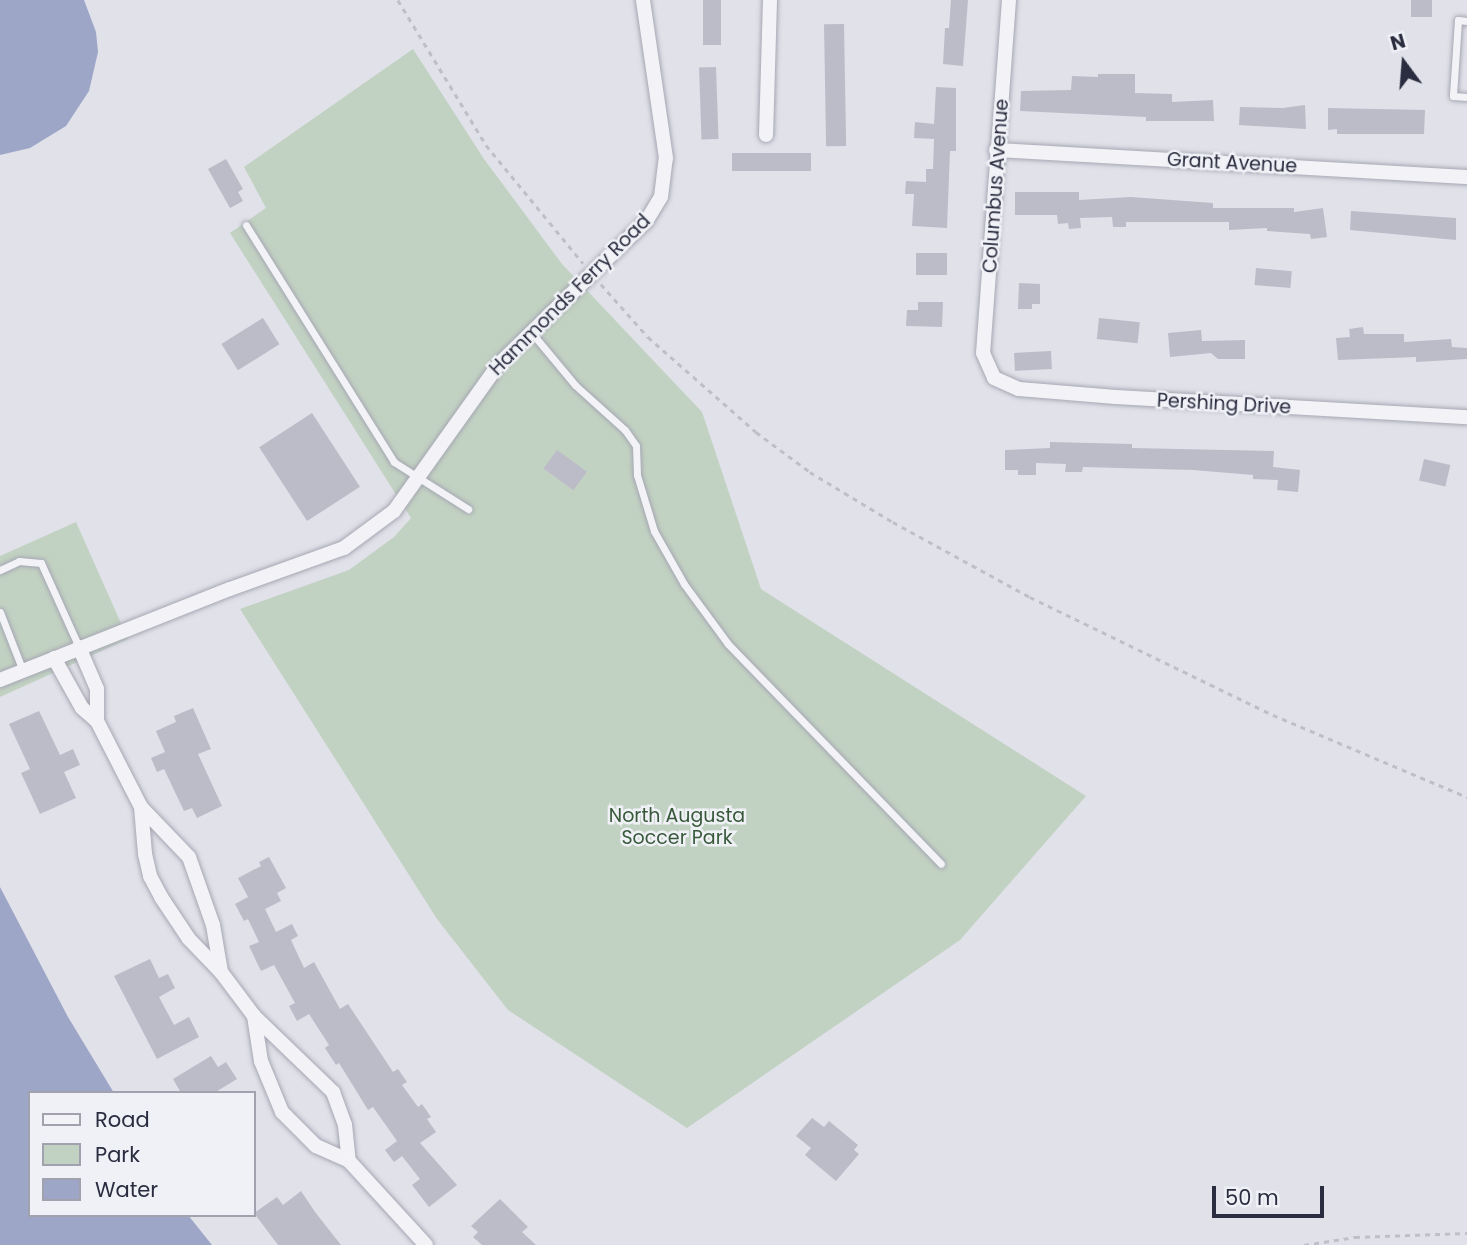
<!DOCTYPE html>
<html>
<head>
<meta charset="utf-8">
<style>
  body { margin:0 }
  #map { position:relative; width:1467px; height:1245px; overflow:hidden; background:#e0e1e9; font-family:Poppins,sans-serif }
  div>[style] { position:absolute }
  [style*='--x'] { left:calc(var(--x)*1px); top:calc(var(--y)*1px); width:calc(var(--w)*1px); rotate:calc(var(--a)*1deg) }
  .green>* { inset:0; background:#c2d2c2 }
  .water>* { inset:0; background:#9da6c7 }
  .building>* { inset:0; background:#bbbcc8; transform-origin:0 0 }
  .path>* { height:2.5px; margin-top:-1.25px; transform-origin:0; background:repeating-linear-gradient(90deg,#bfbfc7 0 5px,transparent 0 10px) }
  .roads { filter:drop-shadow(0 0 2px #a6a7b3) drop-shadow(0 0 2px #a6a7b3) }
  .service>* { height:7px; margin:-3.5px; padding:0 3.5px; transform-origin:3.5px; border-radius:3.5px; background:#f3f3f7 }
  .minor>* { height:14px; margin:-7px; padding:0 7px; transform-origin:7px; border-radius:7px; background:#f3f3f7 }
  span { translate:-50% -50%; white-space:nowrap; text-align:center; line-height:1.15; -webkit-text-stroke:5px #f0f1f6; paint-order:stroke }
  .street-label { font-size:19px; color:#2a2c3f }
  .park-label { font-size:19px; color:#385a3a }
  .legend { position:absolute; left:28px; top:1091px; width:228px; height:126px; box-sizing:border-box; background:#f0f1f6; border:2px solid #a1a2ad; margin:0; padding:9px 12px; list-style:none; font-size:21px; color:#2a2c3f }
  .legend li { display:flex; align-items:center; gap:14px; height:35px }
  .legend b { width:35px; border:2px solid #a1a2ad }
  .north { position:absolute; left:1369px; top:28px; width:70px; height:70px; -webkit-text-stroke:5px #f0f1f6; paint-order:stroke; rotate:344deg; font-size:19px; font-weight:700; line-height:28px; text-align:center; color:#2a2c3f }
  .north::after { content:''; display:block; margin:auto; width:24px; height:32px; background:#2a2c3f; clip-path:polygon(50% 0,100% 100%,50% 72%,0 100%) }
  .scale { position:absolute; left:1212px; top:1186px; width:112px; height:32px; box-sizing:border-box; border:4px solid #2a2c3f; border-top:0; padding-left:9px; font-size:21px; line-height:24px; white-space:nowrap; color:#2a2c3f; -webkit-text-stroke:5px #f0f1f6; paint-order:stroke }
</style>
</head>
<body>
<div id="map">
  <div class="green">
    <i style="clip-path:polygon(413px 49px,484px 159px,562px 264px,702px 412px,761px 589px,1086px 796px,960px 940px,687px 1128px,508px 1010px,437px 919px,240px 609px,349px 570px,394px 537px,411px 518px,230px 233px,266px 208px,244px 167px)"></i>
    <i style="clip-path:polygon(76px 522px,128px 639px,0 697px,0 556px)"></i>
  </div>
  <div class="water">
    <i style="clip-path:polygon(0 0,84px 0,96px 32px,98px 52px,89px 91px,66px 126px,30px 148px,0 155px)"></i>
    <i style="clip-path:polygon(0 887px,68px 1017px,114px 1093px,30px 1093px,30px 1215px,188px 1215px,212px 1245px,0 1245px)"></i>
  </div>
  <div class="building">
    <i style="left:703px;top:0;width:18px;height:45px"></i>
    <i style="clip-path:polygon(951px 0,968px 0,963px 66px,943px 64px,945px 28px,949px 28px)"></i>
    <i style="left:1411px;top:0;width:21px;height:17px"></i>
    <i style="left:844px;top:24px;width:122px;height:20px;rotate:89deg"></i>
    <i style="left:716px;top:67px;width:72px;height:17px;rotate:88deg"></i>
    <i style="clip-path:polygon(1098px 74px,1135px 74px,1135px 93px,1172px 94px,1172px 102px,1213px 100px,1214px 121px,1146px 121px,1146px 117px,1020px 111px,1021px 91px,1071px 90px,1072px 76px,1098px 77px)"></i>
    <i style="clip-path:polygon(936px 87px,956px 88px,956px 151px,950px 151px,947px 228px,912px 226px,914px 194px,905px 194px,906px 181px,926px 182px,926px 169px,933px 169px,934px 139px,914px 138px,915px 122px,934px 124px)"></i>
    <i style="clip-path:polygon(1305px 105px,1306px 129px,1239px 125px,1240px 107px,1283px 108px)"></i>
    <i style="clip-path:polygon(1328px 108px,1425px 110px,1424px 134px,1337px 134px,1337px 129px,1328px 130px)"></i>
    <i style="left:732px;top:153px;width:79px;height:18px"></i>
    <i style="clip-path:polygon(226px 159px,243px 189px,238px 192px,243px 201px,230px 208px,208px 169px)"></i>
    <i style="clip-path:polygon(1015px 192px,1079px 192px,1079px 200px,1131px 197px,1213px 203px,1213px 208px,1294px 208px,1294px 212px,1323px 208px,1327px 237px,1311px 239px,1310px 234px,1267px 231px,1267px 228px,1229px 230px,1229px 222px,1126px 222px,1126px 227px,1113px 227px,1112px 217px,1080px 218px,1081px 228px,1069px 229px,1068px 223px,1058px 224px,1057px 215px,1015px 215px)"></i>
    <i style="clip-path:polygon(1351px 211px,1456px 218px,1456px 240px,1350px 230px)"></i>
    <i style="left:916px;top:253px;width:31px;height:22px"></i>
    <i style="left:1256px;top:268px;width:36px;height:17px;rotate:5deg"></i>
    <i style="clip-path:polygon(1019px 283px,1040px 284px,1040px 304px,1032px 304px,1032px 309px,1018px 309px)"></i>
    <i style="clip-path:polygon(918px 302px,943px 302px,942px 327px,906px 326px,907px 310px,918px 310px)"></i>
    <i style="left:263px;top:318px;width:31px;height:49px;rotate:58deg"></i>
    <i style="left:1099px;top:318px;width:41px;height:21px;rotate:6deg"></i>
    <i style="clip-path:polygon(1363px 327px,1364px 334px,1404px 334px,1404px 342px,1451px 339px,1452px 347px,1467px 348px,1467px 359px,1416px 362px,1416px 357px,1338px 360px,1336px 338px,1350px 337px,1349px 329px)"></i>
    <i style="clip-path:polygon(1201px 330px,1202px 341px,1245px 340px,1245px 359px,1218px 359px,1211px 353px,1170px 357px,1168px 333px)"></i>
    <i style="left:1051px;top:351px;width:18px;height:37px;rotate:87deg"></i>
    <i style="left:312px;top:413px;width:88px;height:63px;rotate:57deg"></i>
    <i style="clip-path:polygon(1050px 442px,1132px 444px,1132px 448px,1274px 451px,1273px 467px,1300px 470px,1298px 492px,1277px 490px,1278px 480px,1253px 479px,1253px 475px,1193px 470px,1083px 467px,1082px 472px,1065px 472px,1066px 464px,1036px 463px,1036px 475px,1018px 475px,1018px 470px,1005px 470px,1005px 450px,1050px 448px)"></i>
    <i style="left:557px;top:450px;width:37px;height:23px;rotate:36deg"></i>
    <i style="left:1424px;top:459px;width:27px;height:22px;rotate:13deg"></i>
    <i style="clip-path:polygon(193px 708px,211px 749px,198px 754px,222px 806px,197px 818px,192px 808px,184px 811px,164px 769px,157px 772px,151px 758px,165px 752px,156px 731px,176px 722px,174px 716px)"></i>
    <i style="clip-path:polygon(39px 711px,60px 755px,73px 749px,80px 765px,64px 772px,76px 798px,40px 814px,21px 773px,30px 769px,9px 724px)"></i>
    <i style="clip-path:polygon(269px 857px,286px 888px,277px 893px,281px 901px,265px 909px,276px 932px,292px 924px,298px 936px,291px 940px,304px 968px,314px 962px,340px 1009px,348px 1004px,393px 1072px,398px 1069px,407px 1082px,402px 1085px,418px 1107px,422px 1104px,431px 1117px,427px 1119px,436px 1132px,420px 1143px,457px 1185px,429px 1207px,412px 1185px,420px 1179px,402px 1156px,394px 1162px,385px 1150px,397px 1141px,373px 1107px,368px 1110px,339px 1063px,336px 1065px,325px 1048px,329px 1045px,309px 1014px,297px 1021px,289px 1006px,295px 1003px,274px 965px,261px 971px,249px 946px,259px 942px,248px 919px,244px 921px,235px 904px,248px 897px,238px 878px,261px 866px,259px 862px)"></i>
    <i style="clip-path:polygon(150px 959px,159px 978px,168px 974px,175px 988px,159px 997px,174px 1025px,189px 1017px,199px 1037px,157px 1059px,114px 976px)"></i>
    <i style="clip-path:polygon(211px 1056px,218px 1067px,226px 1062px,237px 1079px,214px 1093px,181px 1093px,173px 1079px)"></i>
    <i style="clip-path:polygon(812px 1118px,824px 1127px,829px 1121px,858px 1145px,854px 1150px,859px 1154px,836px 1181px,805px 1155px,811px 1148px,796px 1136px)"></i>
    <i style="clip-path:polygon(301px 1191px,315px 1212px,341px 1245px,278px 1245px,254px 1213px,277px 1197px,283px 1205px)"></i>
    <i style="clip-path:polygon(500px 1199px,528px 1227px,522px 1232px,536px 1245px,482px 1245px,473px 1237px,478px 1232px,471px 1226px)"></i>
  </div>
  <div class="path">
    <i style="--x:398;--y:0;--w:170;--a:58.7"></i>
    <i style="--x:486;--y:145;--w:153;--a:50.6"></i>
    <i style="--x:601;--y:284;--w:71;--a:48.4"></i>
    <i style="--x:648;--y:337;--w:144;--a:41.3"></i>
    <i style="--x:756;--y:432;--w:67;--a:36.5"></i>
    <i style="--x:810;--y:472;--w:97;--a:31.1"></i>
    <i style="--x:893;--y:522;--w:156;--a:28.7"></i>
    <i style="--x:1030;--y:597;--w:270;--a:25.9"></i>
    <i style="--x:1273;--y:715;--w:211;--a:22.9"></i>
    <i style="--x:1304;--y:1245;--w:52;--a:-8.9"></i>
    <i style="--x:1355;--y:1237;--w:112;--a:-2"></i>
  </div>
  <div class="roads">
    <div class="service">
      <i style="--x:1467;--y:21;--w:9;--a:-174"></i>
      <i style="--x:1458;--y:20;--w:76;--a:93.8"></i>
      <i style="--x:1453;--y:96;--w:14;--a:4"></i>
      <i style="--x:246;--y:225;--w:279;--a:58"></i>
      <i style="--x:394;--y:462;--w:88;--a:32.4"></i>
      <i style="--x:531;--y:332;--w:69;--a:50.3"></i>
      <i style="--x:575;--y:385;--w:67;--a:42"></i>
      <i style="--x:625;--y:430;--w:19;--a:55"></i>
      <i style="--x:636;--y:446;--w:29;--a:88"></i>
      <i style="--x:637;--y:475;--w:59;--a:73.1"></i>
      <i style="--x:654;--y:531;--w:61;--a:60.5"></i>
      <i style="--x:684;--y:584;--w:74;--a:53.7"></i>
      <i style="--x:728;--y:644;--w:306;--a:45.9"></i>
      <i style="--x:0;--y:570;--w:21;--a:-25"></i>
      <i style="--x:19;--y:561;--w:22;--a:5"></i>
      <i style="--x:41;--y:563;--w:92;--a:65.7"></i>
      <i style="--x:0;--y:612;--w:63;--a:68.7"></i>
    </div>
    <div class="minor">
      <i style="--x:1009;--y:0;--w:354;--a:94.2"></i>
      <i style="--x:983;--y:353;--w:27;--a:66"></i>
      <i style="--x:994;--y:378;--w:27;--a:24"></i>
      <i style="--x:1019;--y:389;--w:97;--a:4.7"></i>
      <i style="--x:1116;--y:397;--w:352;--a:3.3"></i>
      <i style="--x:766;--y:135;--w:135;--a:-88.3"></i>
      <i style="--x:996;--y:150;--w:472;--a:3.3"></i>
      <i style="--x:79;--y:647;--w:46;--a:66.8"></i>
      <i style="--x:97;--y:689;--w:32;--a:90"></i>
      <i style="--x:54;--y:658;--w:57;--a:60.8"></i>
      <i style="--x:82;--y:708;--w:20;--a:41"></i>
      <i style="--x:97;--y:721;--w:97;--a:62.9"></i>
      <i style="--x:141;--y:807;--w:69;--a:46.2"></i>
      <i style="--x:189;--y:857;--w:72;--a:70.6"></i>
      <i style="--x:213;--y:925;--w:48;--a:80.3"></i>
      <i style="--x:0;--y:680;--w:247;--a:-21.6"></i>
      <i style="--x:230;--y:589;--w:121;--a:-19.8"></i>
      <i style="--x:344;--y:548;--w:62;--a:-36.5"></i>
      <i style="--x:394;--y:511;--w:181;--a:-54.5"></i>
      <i style="--x:499;--y:364;--w:206;--a:-44.2"></i>
      <i style="--x:647;--y:220;--w:27;--a:-59"></i>
      <i style="--x:661;--y:197;--w:39;--a:-83"></i>
      <i style="--x:666;--y:158;--w:160;--a:-98.3"></i>
      <i style="--x:141;--y:807;--w:47;--a:85.1"></i>
      <i style="--x:145;--y:854;--w:23;--a:77"></i>
      <i style="--x:150;--y:876;--w:24;--a:62"></i>
      <i style="--x:161;--y:897;--w:50;--a:56.3"></i>
      <i style="--x:189;--y:939;--w:46;--a:45.9"></i>
      <i style="--x:221;--y:972;--w:55;--a:53.1"></i>
      <i style="--x:254;--y:1016;--w:110;--a:43.9"></i>
      <i style="--x:333;--y:1092;--w:35;--a:70"></i>
      <i style="--x:345;--y:1125;--w:36;--a:84"></i>
      <i style="--x:254;--y:1016;--w:46;--a:81.2"></i>
      <i style="--x:261;--y:1061;--w:55;--a:67.6"></i>
      <i style="--x:282;--y:1112;--w:48;--a:45"></i>
      <i style="--x:316;--y:1146;--w:36;--a:24"></i>
      <i style="--x:349;--y:1161;--w:114;--a:47.5"></i>
    </div>
  </div>
  <div class="street-label">
    <span style="left:1232px;top:163px;rotate:3deg">Grant Avenue</span>
    <span style="left:996px;top:186px;rotate:-86deg">Columbus Avenue</span>
    <span style="left:570px;top:295px;rotate:-45deg">Hammonds Ferry Road</span>
    <span style="left:1224px;top:404px;rotate:3deg">Pershing Drive</span>
  </div>
  <div class="park-label">
    <span style="left:677px;top:827px">North Augusta<br>Soccer Park</span>
  </div>
  <ul class="legend">
  <li><b style="height:9px;background:#f3f3f7"></b>Road</li>
  <li><b style="height:19px;background:#c2d2c2"></b>Park</li>
  <li><b style="height:19px;background:#9da6c7"></b>Water</li>
  </ul>
  <div class="north">N</div>
  <div class="scale">50 m</div>
</div>
</body>
</html>
